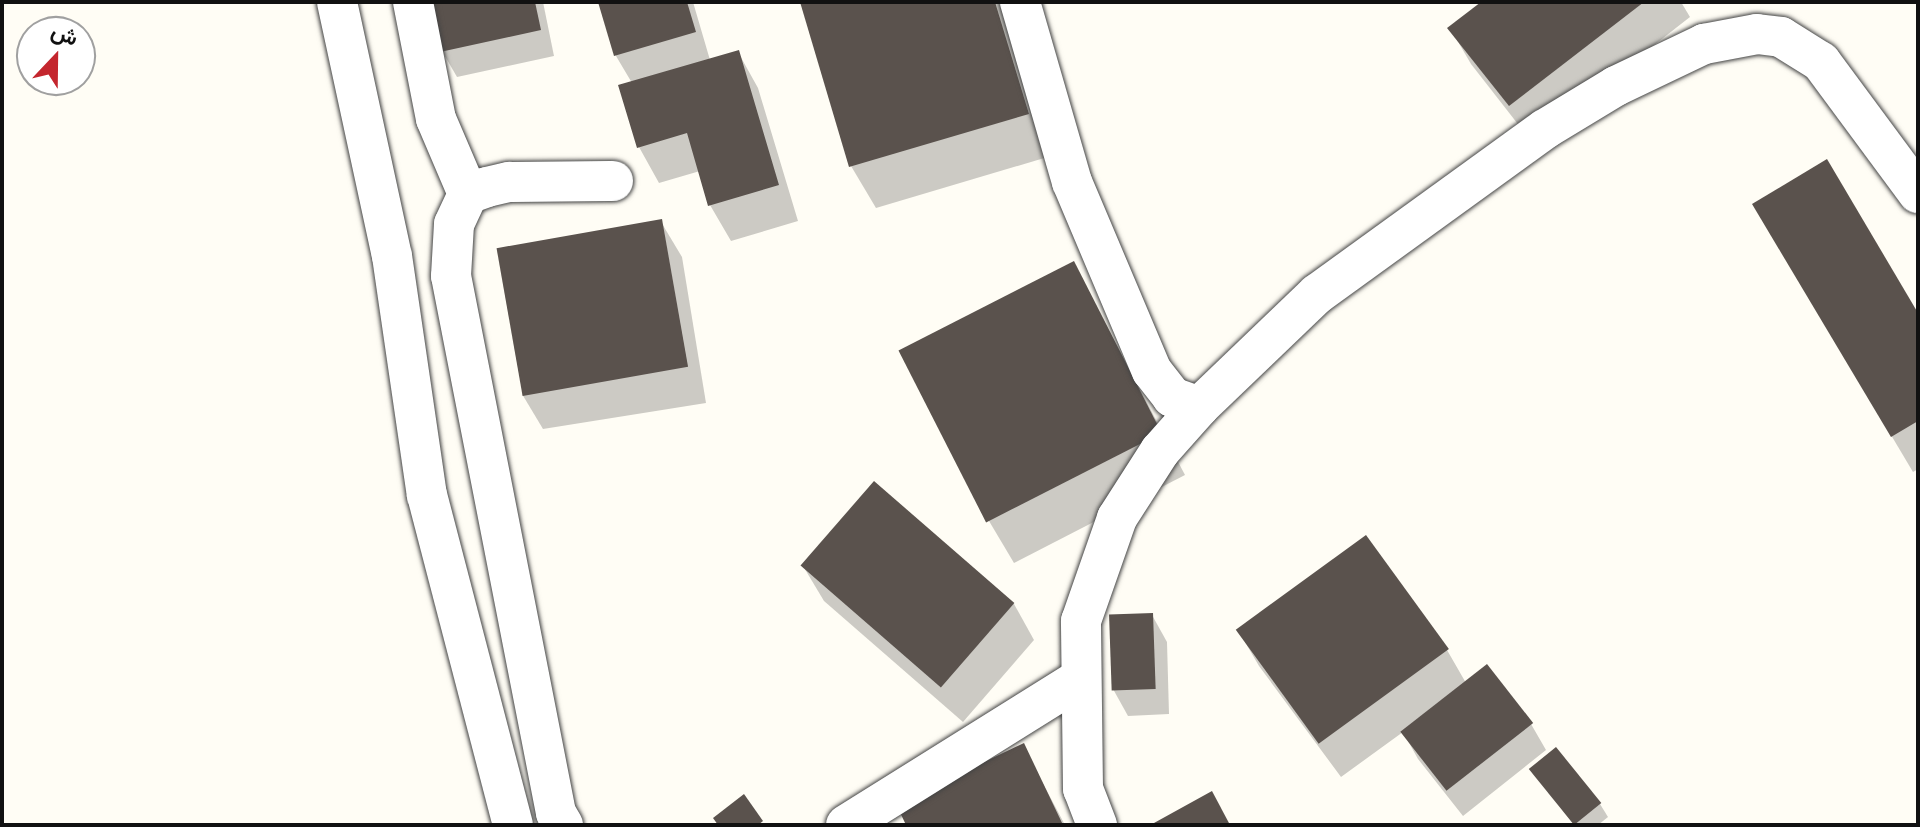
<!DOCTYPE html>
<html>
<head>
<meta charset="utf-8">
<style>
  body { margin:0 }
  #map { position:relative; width:1920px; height:827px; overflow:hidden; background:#fffdf5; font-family:Spectral,Vazirmatn,serif }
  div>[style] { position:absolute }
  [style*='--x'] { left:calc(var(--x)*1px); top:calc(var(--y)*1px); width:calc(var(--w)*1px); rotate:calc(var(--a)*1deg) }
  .shadow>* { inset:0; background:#0003 }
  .building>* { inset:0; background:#5a524d; transform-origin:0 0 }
  .roads { filter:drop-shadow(0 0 2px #444) drop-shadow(0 0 2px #444) }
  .minor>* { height:40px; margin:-20px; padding:0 20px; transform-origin:20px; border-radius:20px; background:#fff }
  span { translate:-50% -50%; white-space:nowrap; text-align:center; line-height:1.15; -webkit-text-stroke:8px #fff; paint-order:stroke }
  .frame { position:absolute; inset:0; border:4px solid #111; pointer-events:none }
  .north { position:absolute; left:16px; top:16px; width:80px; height:80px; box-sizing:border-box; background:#fff; border:2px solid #a0a0a0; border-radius:50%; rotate:22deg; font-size:22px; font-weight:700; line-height:32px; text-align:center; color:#111 }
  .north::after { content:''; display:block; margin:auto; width:28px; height:36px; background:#c4262e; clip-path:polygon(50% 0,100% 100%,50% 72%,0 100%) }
</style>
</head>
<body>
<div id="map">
  <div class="shadow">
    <i style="clip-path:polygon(431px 2px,543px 2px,554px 56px,457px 77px,442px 51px)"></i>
    <i style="clip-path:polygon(600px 2px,693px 2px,710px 60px,738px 52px,758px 88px,798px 221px,731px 241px,710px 205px,700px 171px,659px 183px,639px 147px,632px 83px,616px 56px)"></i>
    <i style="clip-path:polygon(802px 2px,1005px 2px,1051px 156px,876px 208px,851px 166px)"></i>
    <i style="clip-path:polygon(1484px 2px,1681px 2px,1690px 17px,1531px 141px,1471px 64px,1450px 28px)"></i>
    <i style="clip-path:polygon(661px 222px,682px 257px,706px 403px,543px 429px,522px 394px)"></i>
    <i style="clip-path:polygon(1775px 240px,1918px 317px,1918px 469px,1913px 472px)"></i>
    <i style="clip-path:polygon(1074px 264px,1185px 475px,1014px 563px,989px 521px)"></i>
    <i style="clip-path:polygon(803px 566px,1014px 604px,1034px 640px,963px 722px,824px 601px)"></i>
    <i style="clip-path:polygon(1152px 615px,1167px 642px,1169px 714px,1128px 716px,1113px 689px)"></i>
    <i style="clip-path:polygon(1238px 630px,1447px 650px,1466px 683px,1531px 724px,1546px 750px,1463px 816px,1418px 759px,1403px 732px,1341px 777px,1259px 666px)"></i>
    <i style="clip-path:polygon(1023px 746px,1065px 825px,908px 825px)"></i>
    <i style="clip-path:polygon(1532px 769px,1600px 804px,1608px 817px,1598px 825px,1574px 825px)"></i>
  </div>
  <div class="building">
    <i style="clip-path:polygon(429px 2px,535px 2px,541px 30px,440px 52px)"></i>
    <i style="clip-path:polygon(598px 2px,687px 2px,696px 32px,614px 56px)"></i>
    <i style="clip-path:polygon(800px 2px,995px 2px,1029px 114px,849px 167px)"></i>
    <i style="clip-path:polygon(1481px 2px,1644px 2px,1509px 106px,1447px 28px)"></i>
    <i style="clip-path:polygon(739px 50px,779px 185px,708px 206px,687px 133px,637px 148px,618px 85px)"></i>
    <i style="clip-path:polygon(1827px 159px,1918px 313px,1918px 421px,1891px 437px,1752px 204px)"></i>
    <i style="left:662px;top:219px;width:150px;height:168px;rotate:80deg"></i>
    <i style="left:1074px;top:261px;width:193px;height:197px;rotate:63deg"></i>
    <i style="left:874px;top:481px;width:186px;height:112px;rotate:41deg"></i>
    <i style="left:1366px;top:535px;width:141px;height:161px;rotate:54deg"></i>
    <i style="left:1153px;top:613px;width:76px;height:44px;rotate:88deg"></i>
    <i style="left:1487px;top:664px;width:75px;height:110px;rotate:52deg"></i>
    <i style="clip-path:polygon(1024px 743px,1063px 825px,906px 825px,896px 804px)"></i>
    <i style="left:1556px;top:747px;width:72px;height:35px;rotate:51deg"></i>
    <i style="clip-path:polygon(1212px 791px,1230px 825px,1156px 825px,1154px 823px)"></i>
    <i style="clip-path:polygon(744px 794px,763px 821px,758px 825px,718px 825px,713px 818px)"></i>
  </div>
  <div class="roads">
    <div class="minor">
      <i style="--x:337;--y:2;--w:260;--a:77.8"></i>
      <i style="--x:392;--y:256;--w:242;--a:81.7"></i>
      <i style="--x:427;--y:495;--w:341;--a:75.4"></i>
      <i style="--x:413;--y:2;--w:119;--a:78.9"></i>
      <i style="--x:436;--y:119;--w:82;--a:66.9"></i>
      <i style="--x:1020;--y:2;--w:187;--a:73.9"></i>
      <i style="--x:1072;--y:182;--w:205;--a:67.1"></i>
      <i style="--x:1152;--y:371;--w:33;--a:52"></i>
      <i style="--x:1172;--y:397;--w:29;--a:20"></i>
      <i style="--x:563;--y:825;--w:14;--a:-120"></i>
      <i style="--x:556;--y:813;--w:547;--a:-101.06"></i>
      <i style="--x:451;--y:276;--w:52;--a:-86.7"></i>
      <i style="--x:454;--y:224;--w:33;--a:-65"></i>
      <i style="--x:468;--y:194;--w:20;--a:-20"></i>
      <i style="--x:487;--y:187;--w:23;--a:-13"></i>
      <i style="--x:509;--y:182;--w:104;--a:-0.6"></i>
      <i style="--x:846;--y:825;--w:277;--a:-32"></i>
      <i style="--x:1097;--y:825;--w:39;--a:-111"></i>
      <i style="--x:1083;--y:789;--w:168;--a:-90.7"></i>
      <i style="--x:1081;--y:621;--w:109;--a:-70.7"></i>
      <i style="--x:1117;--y:518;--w:80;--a:-57.3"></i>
      <i style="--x:1160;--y:451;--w:59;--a:-48.4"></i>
      <i style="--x:1199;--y:407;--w:163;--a:-43.8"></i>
      <i style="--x:1317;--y:294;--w:281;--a:-35.9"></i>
      <i style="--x:1545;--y:129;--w:83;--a:-31.2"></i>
      <i style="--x:1616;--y:86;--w:98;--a:-25.5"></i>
      <i style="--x:1704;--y:44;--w:54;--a:-10.7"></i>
      <i style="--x:1757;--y:34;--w:24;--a:7"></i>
      <i style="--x:1781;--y:37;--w:47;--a:32"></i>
      <i style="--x:1821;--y:62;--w:163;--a:53.5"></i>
    </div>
  </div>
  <div class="frame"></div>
  <div class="north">ش</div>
</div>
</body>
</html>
